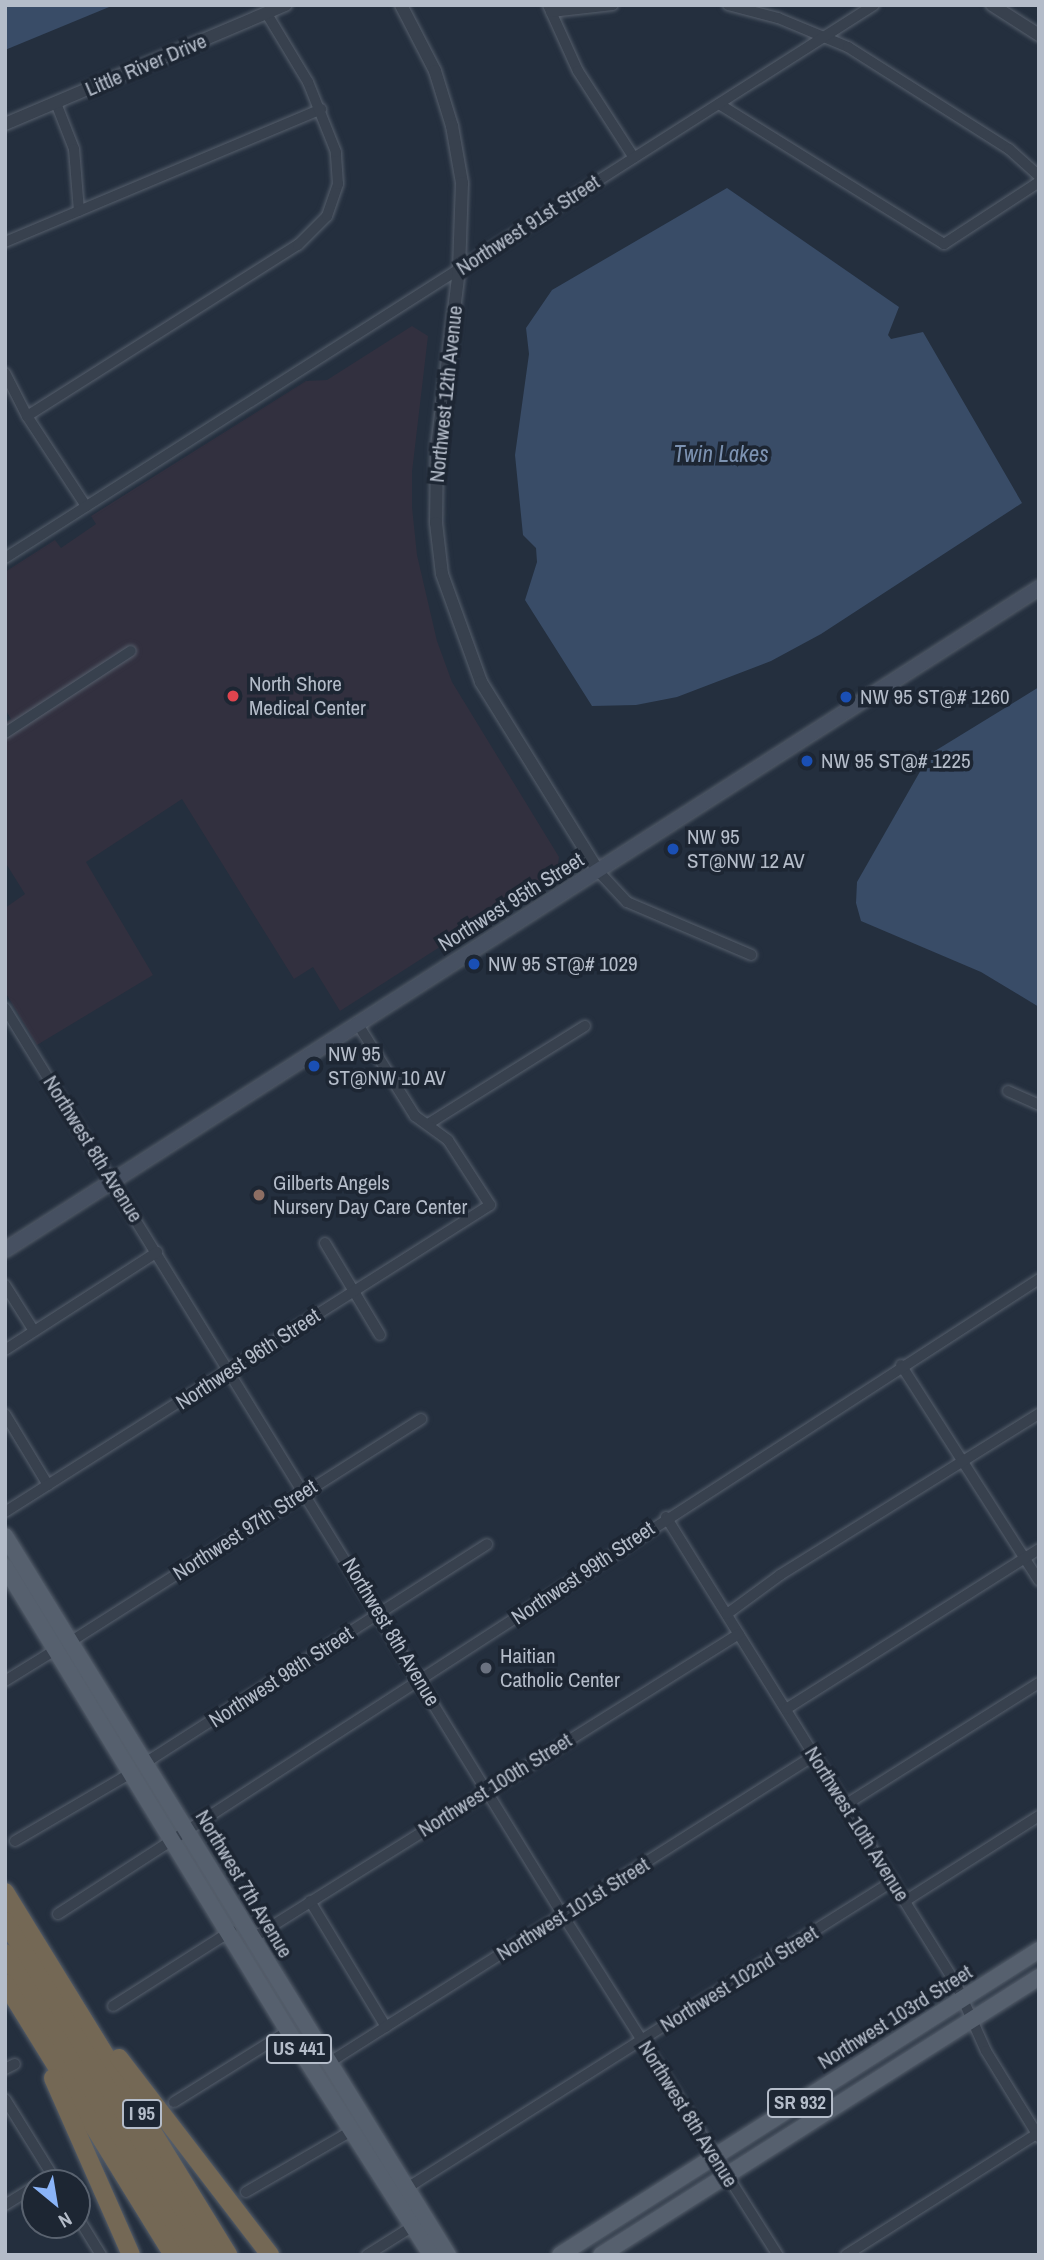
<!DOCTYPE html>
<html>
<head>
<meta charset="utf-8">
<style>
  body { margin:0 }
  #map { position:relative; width:1044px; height:2260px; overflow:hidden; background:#242f3e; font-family:"Archivo Narrow",sans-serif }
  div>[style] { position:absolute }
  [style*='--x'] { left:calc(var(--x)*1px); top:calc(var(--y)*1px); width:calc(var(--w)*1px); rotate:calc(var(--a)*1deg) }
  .medical>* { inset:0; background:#32303f }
  .water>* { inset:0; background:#394c67 }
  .roads { filter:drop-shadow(0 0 2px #565f6c) drop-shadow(0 0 2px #565f6c) }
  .minor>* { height:10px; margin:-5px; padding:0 5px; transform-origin:5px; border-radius:5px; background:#38414e }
  .tertiary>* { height:12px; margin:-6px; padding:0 6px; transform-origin:6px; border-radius:6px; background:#38414e }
  .secondary>* { height:14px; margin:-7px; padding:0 7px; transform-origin:7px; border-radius:7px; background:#465061 }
  .primary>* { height:16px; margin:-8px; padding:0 8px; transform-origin:8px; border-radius:8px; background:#56606e }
  .motorway>* { height:18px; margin:-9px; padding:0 9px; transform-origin:9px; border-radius:9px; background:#746855 }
  .dots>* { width:19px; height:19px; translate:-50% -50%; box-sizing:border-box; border:4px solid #1d2633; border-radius:50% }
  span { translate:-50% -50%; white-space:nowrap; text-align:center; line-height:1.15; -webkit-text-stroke:7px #1d2633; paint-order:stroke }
  .shield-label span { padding:2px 5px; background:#1d2633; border:2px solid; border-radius:5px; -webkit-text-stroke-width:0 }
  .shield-label { font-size:19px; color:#b4bcc9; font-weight:700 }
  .street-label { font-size:21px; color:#b4bcc9 }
  .poi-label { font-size:21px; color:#b4bcc9 }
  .left { translate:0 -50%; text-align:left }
  .water-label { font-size:23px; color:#7c92b1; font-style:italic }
  .frame { position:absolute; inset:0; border:7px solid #b4bcc9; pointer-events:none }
  .north { position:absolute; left:21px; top:2169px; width:70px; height:70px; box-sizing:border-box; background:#1d2633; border:2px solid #59626f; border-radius:50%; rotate:150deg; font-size:19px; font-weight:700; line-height:28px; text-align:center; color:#b4bcc9 }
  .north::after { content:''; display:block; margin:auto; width:24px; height:32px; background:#8ab4f8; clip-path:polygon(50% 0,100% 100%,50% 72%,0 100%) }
</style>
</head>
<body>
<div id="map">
  <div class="medical">
    <i style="clip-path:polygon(412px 326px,428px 336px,412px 472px,412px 507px,417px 555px,437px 641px,452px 682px,559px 857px,557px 872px,340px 1011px,313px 967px,294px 979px,182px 799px,86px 862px,153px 975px,37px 1045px,5px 992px,5px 908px,25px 894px,5px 862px,5px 723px,11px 719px,5px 709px,5px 572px,55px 540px,61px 548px,96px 524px,91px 516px,306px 381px,327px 380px)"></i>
  </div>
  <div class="water">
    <i style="clip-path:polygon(5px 5px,114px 5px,5px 50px)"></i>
    <i style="clip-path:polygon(727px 188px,899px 307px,888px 335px,891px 339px,923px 332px,1022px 503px,821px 634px,771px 661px,677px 697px,636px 705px,592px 706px,525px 600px,537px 562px,536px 548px,523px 535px,515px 455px,529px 354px,526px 328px,552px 290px)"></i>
    <i style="clip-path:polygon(1039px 687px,1039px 1007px,981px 972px,861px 921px,856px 903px,857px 882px,930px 754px)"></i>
  </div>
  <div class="roads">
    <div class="minor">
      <i style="--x:548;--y:5;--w:72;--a:65.6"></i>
      <i style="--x:578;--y:71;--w:103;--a:57.2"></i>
      <i style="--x:728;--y:5;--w:52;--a:14.6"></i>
      <i style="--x:778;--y:18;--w:76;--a:22.5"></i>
      <i style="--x:848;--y:47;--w:191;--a:32.4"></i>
      <i style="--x:1009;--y:149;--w:40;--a:42"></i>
      <i style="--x:551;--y:12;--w:62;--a:-6.4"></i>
      <i style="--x:56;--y:103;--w:49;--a:68.6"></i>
      <i style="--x:74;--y:149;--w:62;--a:85.4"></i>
      <i style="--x:719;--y:104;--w:265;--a:31.9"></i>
      <i style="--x:944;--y:244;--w:113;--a:-33.1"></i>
      <i style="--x:5;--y:242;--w:343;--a:-22.8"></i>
      <i style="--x:5;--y:373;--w:48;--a:62.9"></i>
      <i style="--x:27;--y:416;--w:108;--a:56.8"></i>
      <i style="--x:27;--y:416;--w:320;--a:-32.3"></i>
      <i style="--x:298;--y:245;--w:41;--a:-45"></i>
      <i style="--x:327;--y:216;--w:34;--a:-71"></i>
      <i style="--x:338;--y:184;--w:32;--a:-94"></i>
      <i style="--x:336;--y:152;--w:75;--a:-111.8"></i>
      <i style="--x:308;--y:82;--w:79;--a:-121.1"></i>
      <i style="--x:5;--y:558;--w:1030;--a:-32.47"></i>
      <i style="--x:5;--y:733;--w:150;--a:-33.1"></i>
      <i style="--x:599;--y:872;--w:41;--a:47"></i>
      <i style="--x:627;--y:902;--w:135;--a:23.1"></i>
      <i style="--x:5;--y:1008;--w:1067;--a:58.41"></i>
      <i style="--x:564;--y:1917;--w:400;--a:57.7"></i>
      <i style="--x:1008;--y:1091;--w:34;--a:24"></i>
      <i style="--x:428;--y:1124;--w:185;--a:-32"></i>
      <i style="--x:325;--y:1243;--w:107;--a:59.1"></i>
      <i style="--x:5;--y:1285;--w:54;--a:57.8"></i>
      <i style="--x:5;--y:1350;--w:181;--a:-32.8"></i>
      <i style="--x:901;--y:1365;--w:256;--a:57.4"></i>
      <i style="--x:5;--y:1414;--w:83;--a:58.8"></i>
      <i style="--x:5;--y:1512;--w:574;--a:-32.33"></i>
      <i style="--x:490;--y:1205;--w:77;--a:-122.9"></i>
      <i style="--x:448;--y:1140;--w:41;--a:-144"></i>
      <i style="--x:415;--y:1116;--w:110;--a:-121.9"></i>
      <i style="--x:666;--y:1517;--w:550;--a:58.16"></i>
      <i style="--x:956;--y:1984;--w:73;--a:65.9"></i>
      <i style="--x:986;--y:2051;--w:101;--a:58.4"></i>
      <i style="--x:727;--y:1614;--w:66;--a:-36.3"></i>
      <i style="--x:780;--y:1575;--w:305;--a:-31.9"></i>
      <i style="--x:70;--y:1642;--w:416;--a:-32.4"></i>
      <i style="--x:5;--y:1681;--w:59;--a:-31.8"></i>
      <i style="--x:786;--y:1709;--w:299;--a:-32.3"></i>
      <i style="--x:145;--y:1763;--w:406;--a:-32.6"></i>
      <i style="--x:845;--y:1805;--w:229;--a:-32.2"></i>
      <i style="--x:15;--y:1841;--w:134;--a:-30.4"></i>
      <i style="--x:310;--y:1901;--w:147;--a:58.9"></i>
      <i style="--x:905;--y:1901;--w:159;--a:-32.4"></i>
      <i style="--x:58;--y:1914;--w:1169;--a:-32.91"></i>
      <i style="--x:253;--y:1938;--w:573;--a:-32.03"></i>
      <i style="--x:113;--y:2006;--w:140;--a:-32.4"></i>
      <i style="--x:330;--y:2062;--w:574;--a:-32.33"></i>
      <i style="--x:5;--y:2069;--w:11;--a:-27"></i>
      <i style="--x:5;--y:2099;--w:99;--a:58.2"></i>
      <i style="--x:174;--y:2102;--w:134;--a:-31.9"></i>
      <i style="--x:407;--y:2188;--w:575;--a:-32.28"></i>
      <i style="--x:246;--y:2192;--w:124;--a:-30.1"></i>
      <i style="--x:5;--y:2205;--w:36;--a:-32"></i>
      <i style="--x:77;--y:2216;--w:46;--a:58.4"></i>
      <i style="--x:367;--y:2255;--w:54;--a:-32.2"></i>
      <i style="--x:846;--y:2255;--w:226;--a:-32.4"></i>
    </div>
    <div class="tertiary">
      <i style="--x:401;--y:5;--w:74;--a:62.7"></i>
      <i style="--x:435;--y:71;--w:58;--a:72.8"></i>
      <i style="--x:452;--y:126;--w:58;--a:80"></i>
      <i style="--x:462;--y:183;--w:87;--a:92"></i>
      <i style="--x:459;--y:270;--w:177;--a:97.1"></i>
      <i style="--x:437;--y:446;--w:77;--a:90.7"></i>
      <i style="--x:436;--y:523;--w:51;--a:83.3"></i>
      <i style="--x:442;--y:574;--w:115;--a:70.1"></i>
      <i style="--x:481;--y:682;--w:224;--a:58.2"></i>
      <i style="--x:992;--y:5;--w:56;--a:32.6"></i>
      <i style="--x:5;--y:124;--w:305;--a:-23"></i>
    </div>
    <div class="secondary">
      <i style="--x:5;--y:1250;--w:1228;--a:-32.63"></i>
    </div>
    <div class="primary">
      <i style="--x:5;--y:1536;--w:845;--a:58.36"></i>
      <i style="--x:5;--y:1567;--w:553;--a:58.61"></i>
      <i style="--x:293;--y:2039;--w:256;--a:57.4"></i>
      <i style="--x:560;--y:2255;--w:568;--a:-32.49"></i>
      <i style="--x:601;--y:2255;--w:519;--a:-32.4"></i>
    </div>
    <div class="motorway">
      <i style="--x:5;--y:1892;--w:426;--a:58.4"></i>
      <i style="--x:5;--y:1921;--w:392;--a:58.5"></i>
      <i style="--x:5;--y:1953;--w:354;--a:58.5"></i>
      <i style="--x:5;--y:1983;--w:320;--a:58.3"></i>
      <i style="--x:119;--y:2058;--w:248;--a:52.5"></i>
      <i style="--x:53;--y:2078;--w:193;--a:66.2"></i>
    </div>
  </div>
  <div class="dots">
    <i style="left:233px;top:696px;background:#e0444e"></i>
    <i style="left:846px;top:697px;background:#1a4fb4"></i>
    <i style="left:807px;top:761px;background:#1a4fb4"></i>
    <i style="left:673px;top:849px;background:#1a4fb4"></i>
    <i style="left:474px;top:964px;background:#1a4fb4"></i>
    <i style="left:314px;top:1066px;background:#1a4fb4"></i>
    <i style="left:259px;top:1195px;background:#8d6e63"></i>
    <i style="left:486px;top:1668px;background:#6b7280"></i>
  </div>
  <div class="shield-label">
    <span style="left:299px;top:2049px">US 441</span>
    <span style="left:800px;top:2103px">SR 932</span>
    <span style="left:142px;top:2114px">I 95</span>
  </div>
  <div class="street-label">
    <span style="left:146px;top:65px;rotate:-23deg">Little River Drive</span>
    <span style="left:528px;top:225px;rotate:-33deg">Northwest 91st Street</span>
    <span style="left:446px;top:394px;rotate:-84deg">Northwest 12th Avenue</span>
    <span style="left:511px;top:902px;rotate:-32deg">Northwest 95th Street</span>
    <span style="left:93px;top:1149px;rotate:58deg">Northwest 8th Avenue</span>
    <span style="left:248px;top:1359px;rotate:-33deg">Northwest 96th Street</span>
    <span style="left:245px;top:1530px;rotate:-33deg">Northwest 97th Street</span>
    <span style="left:583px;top:1573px;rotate:-34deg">Northwest 99th Street</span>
    <span style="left:391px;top:1632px;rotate:59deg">Northwest 8th Avenue</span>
    <span style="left:281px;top:1677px;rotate:-33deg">Northwest 98th Street</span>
    <span style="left:495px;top:1785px;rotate:-32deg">Northwest 100th Street</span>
    <span style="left:857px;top:1824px;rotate:58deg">Northwest 10th Avenue</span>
    <span style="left:244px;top:1884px;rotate:59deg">Northwest 7th Avenue</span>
    <span style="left:573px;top:1909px;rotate:-32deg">Northwest 101st Street</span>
    <span style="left:739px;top:1979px;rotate:-32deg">Northwest 102nd Street</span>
    <span style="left:895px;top:2017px;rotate:-32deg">Northwest 103rd Street</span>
    <span style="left:688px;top:2114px;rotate:58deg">Northwest 8th Avenue</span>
  </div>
  <div class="poi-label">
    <span class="left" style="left:249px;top:696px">North Shore<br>Medical Center</span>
    <span class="left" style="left:860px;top:697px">NW 95 ST@# 1260</span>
    <span class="left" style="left:821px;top:761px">NW 95 ST@# 1225</span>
    <span class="left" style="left:687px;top:849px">NW 95<br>ST@NW 12 AV</span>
    <span class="left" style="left:488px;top:964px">NW 95 ST@# 1029</span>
    <span class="left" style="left:328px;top:1066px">NW 95<br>ST@NW 10 AV</span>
    <span class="left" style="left:273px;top:1195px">Gilberts Angels<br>Nursery Day Care Center</span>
    <span class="left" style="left:500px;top:1668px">Haitian<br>Catholic Center</span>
  </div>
  <div class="water-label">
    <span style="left:721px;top:454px">Twin Lakes</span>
  </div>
  <div class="frame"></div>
  <div class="north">N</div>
</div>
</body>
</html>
